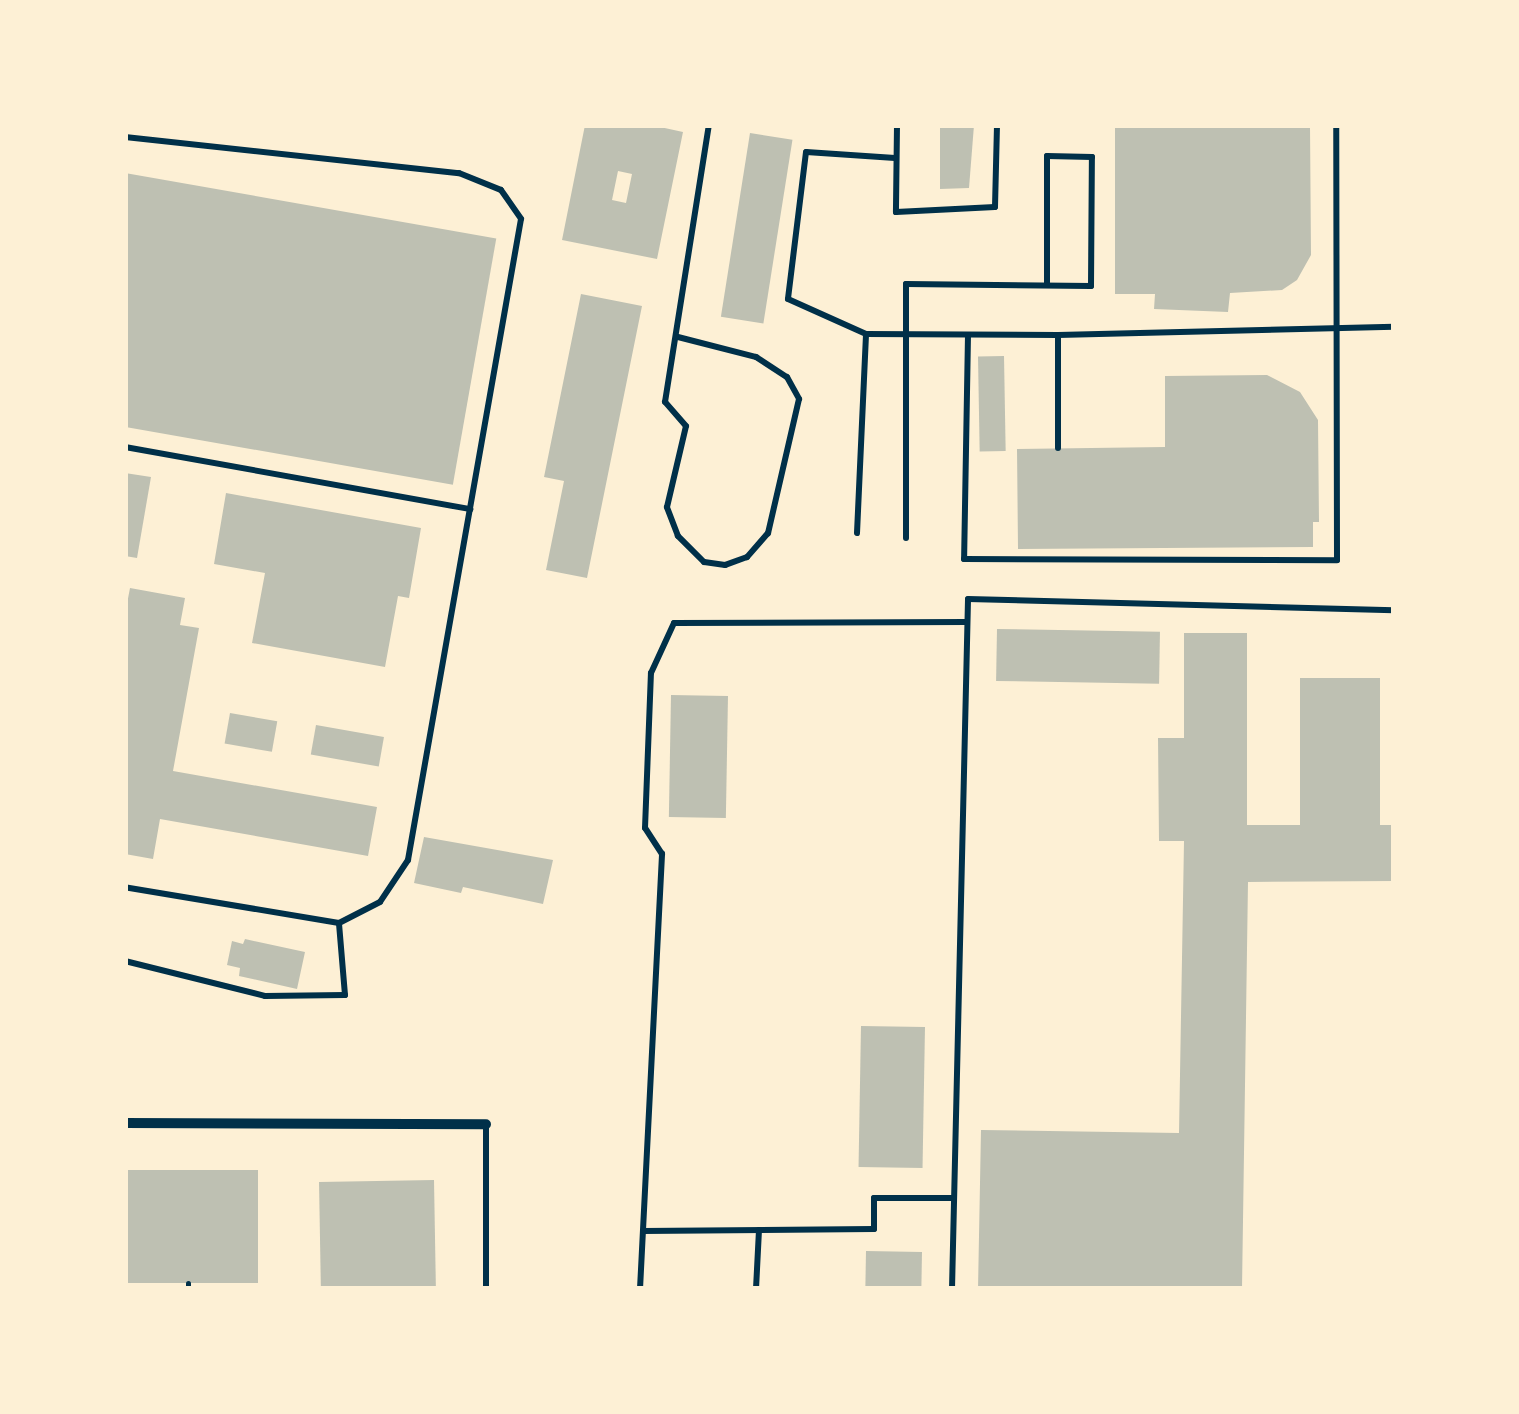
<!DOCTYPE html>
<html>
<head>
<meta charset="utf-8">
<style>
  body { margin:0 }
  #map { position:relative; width:1519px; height:1414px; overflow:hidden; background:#fdf0d5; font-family:"IBM Plex Serif",serif }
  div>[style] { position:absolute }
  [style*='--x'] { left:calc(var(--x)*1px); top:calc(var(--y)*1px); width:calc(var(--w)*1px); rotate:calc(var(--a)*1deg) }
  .building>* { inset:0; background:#bec0b2; transform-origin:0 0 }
  .path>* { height:5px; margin:-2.5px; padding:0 2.5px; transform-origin:2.5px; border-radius:2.5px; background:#003049 }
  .service>* { height:6px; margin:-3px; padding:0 3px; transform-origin:3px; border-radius:3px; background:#003049 }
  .minor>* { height:10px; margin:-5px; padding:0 5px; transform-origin:5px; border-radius:5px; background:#003049 }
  span { translate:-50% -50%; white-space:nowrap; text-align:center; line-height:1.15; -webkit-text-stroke:10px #fdf0d5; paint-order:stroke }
  .frame { position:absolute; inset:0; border:128px solid #fdf0d5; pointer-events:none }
</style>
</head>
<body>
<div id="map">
  <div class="building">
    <i style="clip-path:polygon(evenodd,585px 125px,651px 125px,683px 132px,657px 259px,562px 240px,585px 125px,618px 171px,632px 174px,626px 203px,612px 200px,618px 171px)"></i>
    <i style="clip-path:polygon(940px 125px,974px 125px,969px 188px,940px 189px)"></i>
    <i style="clip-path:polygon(1115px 125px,1310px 125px,1311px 255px,1297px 280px,1282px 290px,1230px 293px,1228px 312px,1154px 309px,1155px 294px,1115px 294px)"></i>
    <i style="left:750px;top:133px;width:43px;height:186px;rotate:9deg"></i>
    <i style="left:125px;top:173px;width:377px;height:250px;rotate:10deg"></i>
    <i style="clip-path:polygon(581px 294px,642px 306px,587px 578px,546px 570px,564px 481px,544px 477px)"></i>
    <i style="left:1004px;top:356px;width:95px;height:26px;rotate:89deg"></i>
    <i style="clip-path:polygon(1267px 375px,1300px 392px,1318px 420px,1319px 522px,1313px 522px,1313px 547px,1018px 549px,1017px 449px,1165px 447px,1165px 376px)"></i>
    <i style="clip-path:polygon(125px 473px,151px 477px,137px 558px,125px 556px)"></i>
    <i style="clip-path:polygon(226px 493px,421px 528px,409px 598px,398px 596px,385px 667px,252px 643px,265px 573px,214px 564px)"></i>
    <i style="clip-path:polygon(130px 588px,185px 598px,180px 625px,199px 628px,173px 771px,377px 807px,368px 856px,160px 819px,153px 859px,125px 854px,125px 614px)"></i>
    <i style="left:997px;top:629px;width:163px;height:52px;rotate:1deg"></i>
    <i style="clip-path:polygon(1184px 633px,1247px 633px,1247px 825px,1300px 825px,1300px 678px,1380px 678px,1380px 825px,1394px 825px,1394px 881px,1248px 882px,1242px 1289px,978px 1289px,981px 1130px,1179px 1133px,1184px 841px,1159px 841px,1158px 738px,1184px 738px)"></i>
    <i style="left:671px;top:695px;width:57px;height:122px;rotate:1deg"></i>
    <i style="left:230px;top:713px;width:48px;height:31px;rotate:10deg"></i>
    <i style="left:316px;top:725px;width:69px;height:30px;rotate:10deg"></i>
    <i style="clip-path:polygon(424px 837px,553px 860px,543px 904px,463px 887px,461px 893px,414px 883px)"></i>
    <i style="clip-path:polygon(245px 939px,305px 952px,297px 989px,239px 976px,240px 968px,227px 965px,232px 941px,243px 944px)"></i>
    <i style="left:861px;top:1026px;width:64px;height:141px;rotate:1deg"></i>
    <i style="left:127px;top:1170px;width:131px;height:113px"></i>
    <i style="left:434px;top:1180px;width:109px;height:115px;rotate:89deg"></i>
    <i style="left:866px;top:1251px;width:56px;height:38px;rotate:1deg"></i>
  </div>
  <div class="path">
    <i style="--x:188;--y:1289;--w:6;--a:-90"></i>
  </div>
  <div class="service">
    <i style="--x:897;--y:125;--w:87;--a:90.7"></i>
    <i style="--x:896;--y:212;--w:99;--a:-2.9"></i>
    <i style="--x:995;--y:207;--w:82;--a:-88.6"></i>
    <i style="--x:125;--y:137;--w:336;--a:6.2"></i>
    <i style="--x:459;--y:173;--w:45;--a:22"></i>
    <i style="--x:501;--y:190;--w:35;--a:55"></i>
    <i style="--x:521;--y:219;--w:651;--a:100"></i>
    <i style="--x:408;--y:860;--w:50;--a:123.7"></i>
    <i style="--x:380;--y:902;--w:46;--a:152.9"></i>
    <i style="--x:339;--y:923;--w:217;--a:-170.5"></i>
    <i style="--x:895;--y:158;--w:89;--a:-176.1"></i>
    <i style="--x:806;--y:152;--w:148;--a:97"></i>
    <i style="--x:788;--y:299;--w:85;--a:24.2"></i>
    <i style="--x:866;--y:334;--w:192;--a:0.3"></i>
    <i style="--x:1058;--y:335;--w:336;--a:-1.4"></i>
    <i style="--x:968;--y:335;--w:224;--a:91"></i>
    <i style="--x:964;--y:559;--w:373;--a:0.2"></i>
    <i style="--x:1337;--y:560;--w:435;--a:-90.1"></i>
    <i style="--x:678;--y:337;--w:81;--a:14.4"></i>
    <i style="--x:756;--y:357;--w:37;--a:33"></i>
    <i style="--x:787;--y:377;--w:25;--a:61"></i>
    <i style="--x:799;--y:399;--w:138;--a:103"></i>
    <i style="--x:768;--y:533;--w:32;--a:131"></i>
    <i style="--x:747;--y:557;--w:23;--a:160"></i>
    <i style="--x:725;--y:565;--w:21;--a:-172"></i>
    <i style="--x:704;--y:562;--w:37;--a:-135"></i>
    <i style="--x:678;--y:536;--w:31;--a:-111"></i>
    <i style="--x:667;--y:507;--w:83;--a:-76.8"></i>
    <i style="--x:686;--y:426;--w:32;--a:-131"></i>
    <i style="--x:665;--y:402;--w:280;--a:-81"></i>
    <i style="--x:125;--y:447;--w:351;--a:10.2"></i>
    <i style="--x:1058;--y:448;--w:113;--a:-90"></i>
    <i style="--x:857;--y:533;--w:199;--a:-87.4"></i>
    <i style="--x:906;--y:538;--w:254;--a:-90"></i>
    <i style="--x:906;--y:284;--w:185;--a:0.6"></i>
    <i style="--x:1091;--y:286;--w:129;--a:-89.6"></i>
    <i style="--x:1092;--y:157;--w:45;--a:-178.7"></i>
    <i style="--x:1047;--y:156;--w:129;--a:90"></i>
    <i style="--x:125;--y:961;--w:144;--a:14"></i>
    <i style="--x:265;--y:996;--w:80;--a:-0.7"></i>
    <i style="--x:345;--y:995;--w:72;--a:-94.8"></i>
    <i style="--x:486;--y:1124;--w:165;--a:90"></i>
    <i style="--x:643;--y:1231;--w:231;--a:-0.5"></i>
    <i style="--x:874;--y:1229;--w:31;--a:-90"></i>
    <i style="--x:874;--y:1198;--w:80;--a:0"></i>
    <i style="--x:640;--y:1289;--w:436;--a:-87.1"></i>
    <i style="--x:662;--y:854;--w:31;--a:-123"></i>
    <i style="--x:645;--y:828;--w:155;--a:-87.8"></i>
    <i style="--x:651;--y:673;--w:55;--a:-65.3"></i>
    <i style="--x:674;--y:623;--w:293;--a:-0.2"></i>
    <i style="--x:756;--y:1289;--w:59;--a:-87.1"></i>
    <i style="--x:952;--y:1289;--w:690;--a:-88.67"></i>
    <i style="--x:968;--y:599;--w:426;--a:1.5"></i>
  </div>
  <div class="minor">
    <i style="--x:125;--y:1123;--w:361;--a:0.2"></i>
  </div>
  <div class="frame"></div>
</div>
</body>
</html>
